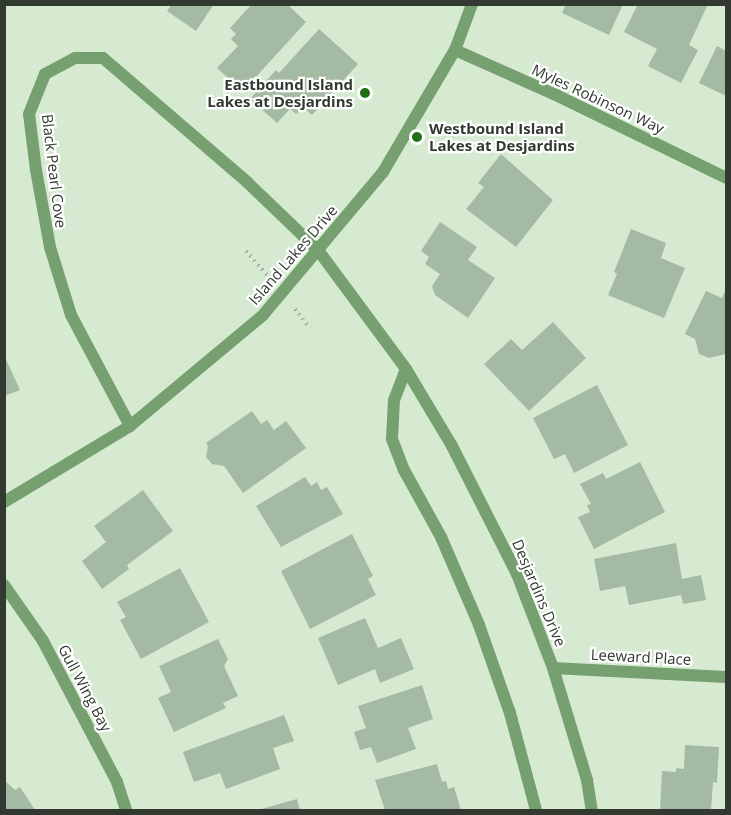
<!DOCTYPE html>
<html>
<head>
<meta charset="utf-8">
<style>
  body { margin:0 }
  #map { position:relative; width:731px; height:815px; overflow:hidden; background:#d5ead1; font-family:"Open Sans",sans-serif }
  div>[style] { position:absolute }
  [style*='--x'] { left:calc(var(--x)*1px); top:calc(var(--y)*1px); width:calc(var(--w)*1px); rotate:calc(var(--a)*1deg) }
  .building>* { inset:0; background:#a5baa2 }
  .path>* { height:4px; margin-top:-2px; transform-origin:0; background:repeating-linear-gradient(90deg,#9cad99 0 1.5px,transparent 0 6px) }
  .service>* { height:12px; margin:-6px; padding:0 6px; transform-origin:6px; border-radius:6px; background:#76a070 }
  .minor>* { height:12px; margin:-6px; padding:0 6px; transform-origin:6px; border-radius:6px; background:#76a070 }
  .dots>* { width:16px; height:16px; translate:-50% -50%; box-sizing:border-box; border:3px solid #fff; border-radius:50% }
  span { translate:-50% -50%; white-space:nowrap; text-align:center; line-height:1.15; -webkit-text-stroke:4.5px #fff; paint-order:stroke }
  .poi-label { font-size:15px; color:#313930; font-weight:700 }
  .right { translate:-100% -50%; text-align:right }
  .left { translate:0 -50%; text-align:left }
  .street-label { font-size:15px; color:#313930 }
  .frame { position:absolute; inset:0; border:6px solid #313930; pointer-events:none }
</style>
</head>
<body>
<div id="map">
  <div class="building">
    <i style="clip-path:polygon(172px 4px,214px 4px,196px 31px,167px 11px)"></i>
    <i style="clip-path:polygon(252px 4px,287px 4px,306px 22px,243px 91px,217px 68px,238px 46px,231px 39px,236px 34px,230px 28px)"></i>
    <i style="clip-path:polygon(566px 4px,623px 4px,609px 35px,562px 13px)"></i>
    <i style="clip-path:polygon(638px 4px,708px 4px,689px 45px,698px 50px,681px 83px,648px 66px,657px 49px,624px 32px)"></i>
    <i style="clip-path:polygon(319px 29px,358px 64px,312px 115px,303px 107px,296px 114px,290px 109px,277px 123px,250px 99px,276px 70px,279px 73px)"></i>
    <i style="clip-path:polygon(717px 46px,726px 51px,726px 96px,699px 83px)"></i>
    <i style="clip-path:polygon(501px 154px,553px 200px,516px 247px,466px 209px,484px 187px,478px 183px)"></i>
    <i style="clip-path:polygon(440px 222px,477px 247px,468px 260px,495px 278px,468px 318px,435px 295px,432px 286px,440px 274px,425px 264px,429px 257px,421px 251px)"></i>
    <i style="clip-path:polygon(631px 229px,666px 243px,661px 258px,685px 268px,664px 318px,608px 295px,617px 274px,614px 272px)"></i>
    <i style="clip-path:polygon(726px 289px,726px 354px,709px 358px,699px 354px,695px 339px,685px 334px,706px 291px,722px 298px)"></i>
    <i style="clip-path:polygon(553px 322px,586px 358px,529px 411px,484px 364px,511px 339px,522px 350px)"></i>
    <i style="clip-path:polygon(4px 355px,20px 390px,4px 396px)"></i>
    <i style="clip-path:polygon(597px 385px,628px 445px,574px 473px,565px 454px,554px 459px,533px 418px)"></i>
    <i style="clip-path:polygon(252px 411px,261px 424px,267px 420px,274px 430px,286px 421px,306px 448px,243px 493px,224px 466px,212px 464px,206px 457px,208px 446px,206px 443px)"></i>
    <i style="clip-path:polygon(640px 462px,665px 512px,594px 549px,578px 517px,590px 512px,587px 505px,591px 504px,580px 484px,603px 473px,606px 479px)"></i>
    <i style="clip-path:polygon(305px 477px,311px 486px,317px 482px,321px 490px,327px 487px,343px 514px,281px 547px,256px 506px)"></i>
    <i style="clip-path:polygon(143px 490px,173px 531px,127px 565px,129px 569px,102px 589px,82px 561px,106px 542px,94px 526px)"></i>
    <i style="clip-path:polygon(352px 534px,373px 576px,368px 579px,376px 595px,310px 629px,281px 571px)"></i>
    <i style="clip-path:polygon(676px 543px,682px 579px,701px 575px,706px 600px,683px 604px,681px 595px,629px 605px,625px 586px,600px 591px,594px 559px)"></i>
    <i style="clip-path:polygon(180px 568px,209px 622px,141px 659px,120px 620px,126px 617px,117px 602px)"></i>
    <i style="clip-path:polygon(365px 618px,378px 648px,401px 638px,414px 669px,380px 683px,375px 669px,338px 685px,318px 638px)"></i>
    <i style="clip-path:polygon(218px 639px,228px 659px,224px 666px,238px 696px,223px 703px,226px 708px,174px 732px,158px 698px,171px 692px,159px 666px)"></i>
    <i style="clip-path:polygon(422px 685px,433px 719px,408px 728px,416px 749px,377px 763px,371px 747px,360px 750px,354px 732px,366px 728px,358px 706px)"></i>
    <i style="clip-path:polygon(284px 715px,294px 741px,273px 748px,280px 769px,226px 789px,220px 773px,194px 782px,183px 752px)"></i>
    <i style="clip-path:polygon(685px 745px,719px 747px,717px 783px,713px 782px,711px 810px,660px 810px,662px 771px,676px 772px,676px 768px,684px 769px)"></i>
    <i style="clip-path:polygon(437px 764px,442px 782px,446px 781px,448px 789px,454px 787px,461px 810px,385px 810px,375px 780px)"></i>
    <i style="clip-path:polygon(4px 780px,15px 790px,20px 787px,35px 810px,4px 810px)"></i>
    <i style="clip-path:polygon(297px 799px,300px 810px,258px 810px)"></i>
  </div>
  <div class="path">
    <i style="--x:246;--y:251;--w:33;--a:49"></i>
    <i style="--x:295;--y:309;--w:24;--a:52"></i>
  </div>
  <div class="service">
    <i style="--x:406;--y:369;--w:33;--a:111"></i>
    <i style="--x:394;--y:400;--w:39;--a:93"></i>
    <i style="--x:392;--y:439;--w:33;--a:69"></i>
    <i style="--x:404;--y:470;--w:77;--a:61.1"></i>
    <i style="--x:441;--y:537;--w:96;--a:66.6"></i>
    <i style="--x:479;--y:625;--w:93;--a:70.6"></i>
    <i style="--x:510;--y:713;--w:100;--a:75"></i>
  </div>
  <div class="minor">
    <i style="--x:455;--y:50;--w:108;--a:24"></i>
    <i style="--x:554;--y:94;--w:191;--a:26"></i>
    <i style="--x:130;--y:426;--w:126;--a:-118"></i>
    <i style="--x:71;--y:315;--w:71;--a:-107.2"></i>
    <i style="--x:50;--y:247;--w:78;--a:-100.3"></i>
    <i style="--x:36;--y:170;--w:56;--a:-97.1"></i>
    <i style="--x:29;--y:114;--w:43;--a:-68.2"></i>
    <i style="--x:45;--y:74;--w:34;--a:-28"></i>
    <i style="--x:75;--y:58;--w:28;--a:0"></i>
    <i style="--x:103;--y:58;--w:190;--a:40.7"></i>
    <i style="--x:247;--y:182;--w:98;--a:43.8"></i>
    <i style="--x:318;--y:250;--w:148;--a:53.5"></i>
    <i style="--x:406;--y:369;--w:90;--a:59.1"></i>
    <i style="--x:452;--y:446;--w:144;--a:63.1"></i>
    <i style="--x:517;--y:574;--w:101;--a:69"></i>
    <i style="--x:553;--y:668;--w:117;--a:73.1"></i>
    <i style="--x:587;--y:780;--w:30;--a:81"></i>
    <i style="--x:4;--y:502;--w:147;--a:-31.1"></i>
    <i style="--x:130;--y:426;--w:173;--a:-39.8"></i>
    <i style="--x:263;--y:315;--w:187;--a:-50"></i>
    <i style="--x:383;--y:172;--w:142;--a:-59.5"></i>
    <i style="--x:455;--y:50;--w:49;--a:-69.7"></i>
    <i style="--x:4;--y:585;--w:68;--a:55.1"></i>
    <i style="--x:43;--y:641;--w:159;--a:62.3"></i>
    <i style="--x:117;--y:782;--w:29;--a:72"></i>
    <i style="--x:553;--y:668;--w:173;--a:3"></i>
  </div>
  <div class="dots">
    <i style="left:365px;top:93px;background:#206f14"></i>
    <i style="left:417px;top:137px;background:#206f14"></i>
  </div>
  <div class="poi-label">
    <span class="right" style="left:353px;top:93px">Eastbound Island<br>Lakes at Desjardins</span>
    <span class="left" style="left:429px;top:137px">Westbound Island<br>Lakes at Desjardins</span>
  </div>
  <div class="street-label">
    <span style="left:598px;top:99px;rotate:25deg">Myles Robinson Way</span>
    <span style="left:54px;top:171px;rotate:83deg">Black Pearl Cove</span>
    <span style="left:293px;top:255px;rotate:-49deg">Island Lakes Drive</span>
    <span style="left:539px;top:593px;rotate:67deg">Desjardins Drive</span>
    <span style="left:641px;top:657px;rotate:3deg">Leeward Place</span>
    <span style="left:85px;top:688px;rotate:62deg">Gull Wing Bay</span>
  </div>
  <div class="frame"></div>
</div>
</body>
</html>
